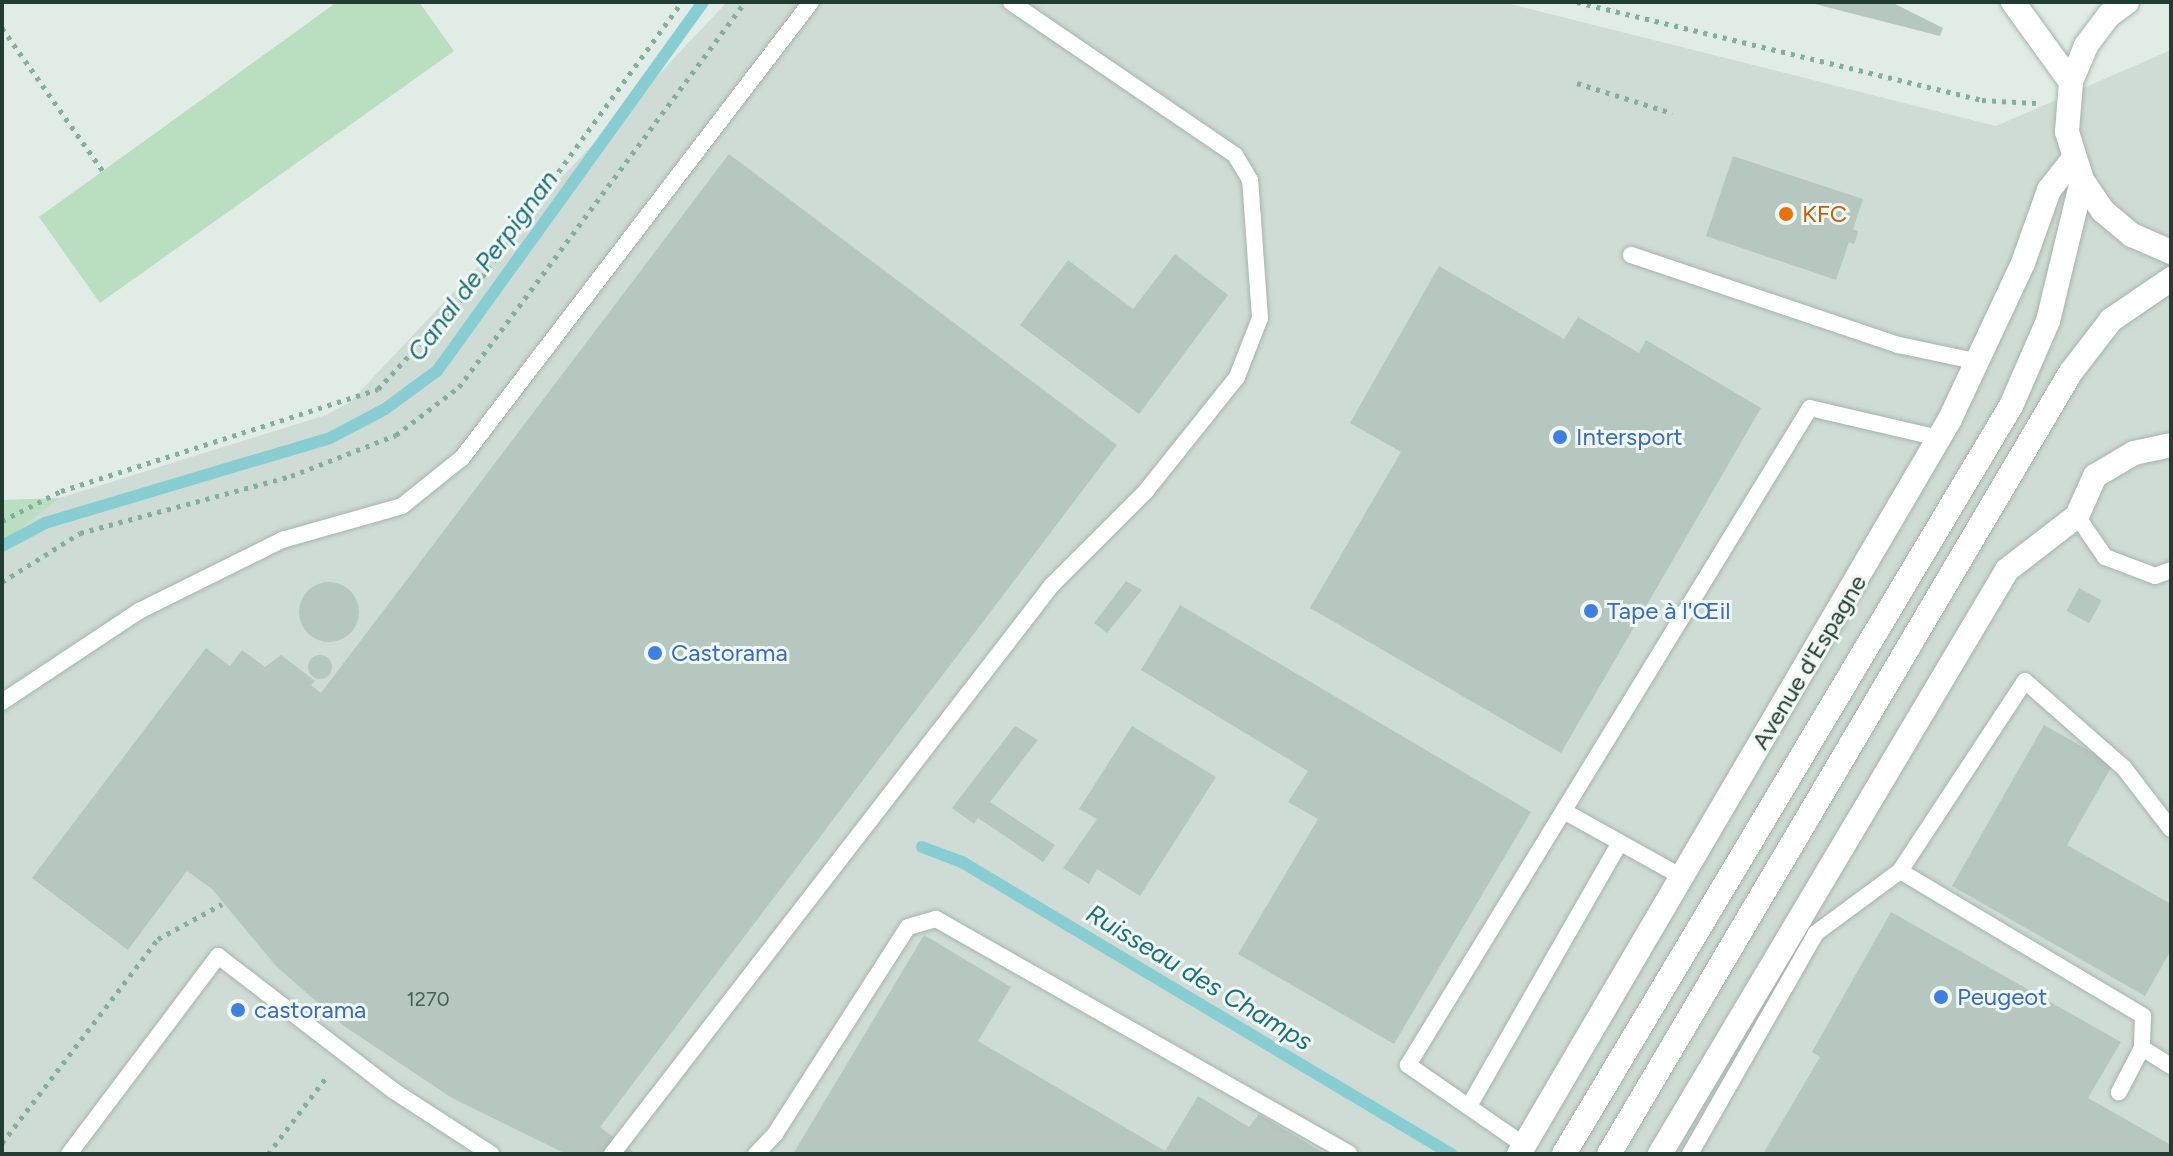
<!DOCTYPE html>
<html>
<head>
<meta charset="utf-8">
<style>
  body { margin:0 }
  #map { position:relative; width:2173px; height:1156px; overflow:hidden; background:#e1ece6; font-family:Figtree,sans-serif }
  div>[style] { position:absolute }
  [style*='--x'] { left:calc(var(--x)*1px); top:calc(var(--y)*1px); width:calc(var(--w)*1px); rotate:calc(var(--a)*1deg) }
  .built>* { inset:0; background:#cfdcd5 }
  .green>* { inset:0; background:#b9dec0 }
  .stream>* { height:12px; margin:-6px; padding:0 6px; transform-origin:6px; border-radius:6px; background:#88cdd2 }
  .building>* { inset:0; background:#b6c7bf; transform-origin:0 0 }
  .round { border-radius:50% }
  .path>* { height:5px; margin-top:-2.5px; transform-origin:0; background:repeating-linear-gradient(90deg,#81b09d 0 4px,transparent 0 10px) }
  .roads { filter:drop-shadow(0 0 2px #a4b4ad) drop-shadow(0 0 2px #a4b4ad) }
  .lane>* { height:16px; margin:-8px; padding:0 8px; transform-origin:8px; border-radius:8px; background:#fff }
  .street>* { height:24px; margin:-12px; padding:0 12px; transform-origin:12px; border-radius:12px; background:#fff }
  .secondary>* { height:24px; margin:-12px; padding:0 12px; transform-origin:12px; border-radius:12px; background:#fff }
  .dots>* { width:22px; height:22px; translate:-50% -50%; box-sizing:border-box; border:4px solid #f2f8f4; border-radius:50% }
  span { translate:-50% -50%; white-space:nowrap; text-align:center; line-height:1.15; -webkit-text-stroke:6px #f2f8f4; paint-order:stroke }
  .number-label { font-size:20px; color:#466056 }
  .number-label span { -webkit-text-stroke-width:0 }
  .food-label { font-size:24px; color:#c56008 }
  .left { translate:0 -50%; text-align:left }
  .shop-label { font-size:24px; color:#366cbe }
  .street-label { font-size:24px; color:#213d33 }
  .water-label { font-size:26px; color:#1a717a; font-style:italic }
  .frame { position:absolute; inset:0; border:4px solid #213d33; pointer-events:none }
</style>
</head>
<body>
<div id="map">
  <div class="built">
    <i style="clip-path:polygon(727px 2px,1502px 2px,1996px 126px,2171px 50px,2171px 1154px,2px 1154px,2px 544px,60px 498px,326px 415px,350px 402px)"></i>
  </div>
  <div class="green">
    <i style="clip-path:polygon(337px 2px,419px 2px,454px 51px,100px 303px,39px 217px)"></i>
    <i style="clip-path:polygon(60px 498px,2px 544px,2px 500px)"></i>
  </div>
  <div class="stream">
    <i style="--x:2;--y:546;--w:49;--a:-28.1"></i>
    <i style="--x:45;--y:523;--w:297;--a:-16.6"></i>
    <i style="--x:330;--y:438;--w:62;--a:-27.8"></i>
    <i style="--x:385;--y:409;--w:64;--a:-36.2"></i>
    <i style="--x:437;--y:371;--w:455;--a:-54.2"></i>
    <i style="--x:922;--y:847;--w:43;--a:20.6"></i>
    <i style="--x:962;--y:862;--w:570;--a:30.84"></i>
  </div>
  <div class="building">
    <i style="clip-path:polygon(1807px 2px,1891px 2px,1943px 28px,1940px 36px)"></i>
    <i style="clip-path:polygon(729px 154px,1117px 445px,600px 1127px,636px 1154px,566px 1154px,452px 1098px,344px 1026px,276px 966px,212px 889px,187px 871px,128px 950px,32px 878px,206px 648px,230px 666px,242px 650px,265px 667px,281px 655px,315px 681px,311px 685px,321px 693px)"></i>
    <i style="clip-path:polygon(1733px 156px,1863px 199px,1853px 229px,1858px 231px,1856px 239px,1854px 244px,1849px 242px,1836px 280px,1706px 236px)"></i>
    <i style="clip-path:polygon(1175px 254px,1228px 295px,1139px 414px,1020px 325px,1068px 260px,1133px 309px)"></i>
    <i style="clip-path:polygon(1439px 266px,1564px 339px,1578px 317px,1639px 353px,1646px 340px,1761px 408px,1561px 753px,1310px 608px,1401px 452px,1350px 423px)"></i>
    <i style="clip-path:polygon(1126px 581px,1142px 590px,1107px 633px,1094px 623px)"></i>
    <i class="round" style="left:299px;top:582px;width:60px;height:60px"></i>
    <i style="left:2079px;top:588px;width:26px;height:26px;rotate:29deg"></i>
    <i style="clip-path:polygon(1180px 605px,1531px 812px,1394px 1044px,1238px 954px,1318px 819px,1288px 802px,1308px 771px,1141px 670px)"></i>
    <i class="round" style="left:308px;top:655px;width:24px;height:24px"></i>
    <i style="clip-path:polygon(2044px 725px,2113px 764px,2067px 845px,2171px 904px,2171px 950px,2145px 996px,1952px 886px)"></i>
    <i style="clip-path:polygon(1015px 726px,1038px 740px,990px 802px,1055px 845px,1043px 862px,978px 818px,974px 824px,952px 808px)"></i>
    <i style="clip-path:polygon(1132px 726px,1216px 777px,1140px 896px,1097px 869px,1089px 884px,1063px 868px,1097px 819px,1079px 809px)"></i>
    <i style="clip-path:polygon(1891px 912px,2121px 1042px,2088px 1098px,2171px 1145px,2171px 1154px,1763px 1154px,1820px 1057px,1812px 1052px)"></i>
    <i style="clip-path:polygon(924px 935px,1011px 987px,978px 1041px,1165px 1151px,1198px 1096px,1249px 1127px,1259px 1114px,1325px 1154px,793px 1154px)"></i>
  </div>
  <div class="path">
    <i style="--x:1577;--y:2;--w:417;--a:13.6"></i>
    <i style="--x:1982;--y:100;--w:54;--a:3.2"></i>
    <i style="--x:2;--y:28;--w:175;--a:54.8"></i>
    <i style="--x:1577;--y:83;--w:100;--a:17.5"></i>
    <i style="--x:2;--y:521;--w:66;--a:-27"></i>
    <i style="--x:61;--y:491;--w:333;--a:-17.8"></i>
    <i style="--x:378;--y:389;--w:153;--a:-47.1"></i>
    <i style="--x:482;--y:277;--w:340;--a:-54"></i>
    <i style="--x:2;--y:582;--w:92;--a:-32.1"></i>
    <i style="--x:80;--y:533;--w:219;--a:-15.1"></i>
    <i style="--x:291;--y:476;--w:113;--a:-21.3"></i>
    <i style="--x:396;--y:435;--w:79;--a:-37.3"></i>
    <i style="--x:459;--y:387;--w:480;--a:-53.4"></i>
    <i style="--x:2;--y:1143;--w:257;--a:-52.6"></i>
    <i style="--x:158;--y:939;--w:73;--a:-28.7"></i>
    <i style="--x:268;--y:1154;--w:99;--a:-52.8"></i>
  </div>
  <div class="roads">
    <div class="lane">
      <i style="--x:1631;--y:255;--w:283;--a:18.6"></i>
      <i style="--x:1899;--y:345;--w:77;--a:12"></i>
      <i style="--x:2077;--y:516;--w:50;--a:55.7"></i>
      <i style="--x:2105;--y:557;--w:53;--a:20.8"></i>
      <i style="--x:2155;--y:576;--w:17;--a:-21"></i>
      <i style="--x:2;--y:702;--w:164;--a:-33.6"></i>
      <i style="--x:139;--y:611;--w:160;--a:-26.4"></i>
      <i style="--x:282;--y:540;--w:125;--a:-15.8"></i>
      <i style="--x:402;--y:506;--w:77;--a:-38.7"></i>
      <i style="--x:462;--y:458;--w:574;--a:-52.57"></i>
      <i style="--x:1567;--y:813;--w:129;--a:29.1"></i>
      <i style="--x:1900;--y:871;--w:283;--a:30.8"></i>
      <i style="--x:2143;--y:1016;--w:32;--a:92"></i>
      <i style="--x:2142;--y:1048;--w:50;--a:117.6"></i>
      <i style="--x:2142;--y:1048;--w:34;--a:32"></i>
      <i style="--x:1469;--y:1106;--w:302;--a:-60.2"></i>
      <i style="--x:1524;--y:1145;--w:141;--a:-145.4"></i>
      <i style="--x:1408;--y:1065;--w:770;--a:-58.54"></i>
      <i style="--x:1810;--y:408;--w:132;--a:13.1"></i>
      <i style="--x:69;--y:1154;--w:248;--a:-53"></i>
      <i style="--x:218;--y:956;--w:222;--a:37.5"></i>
      <i style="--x:394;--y:1091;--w:116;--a:33"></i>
      <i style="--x:612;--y:1154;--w:719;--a:-52.29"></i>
      <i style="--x:1052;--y:585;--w:133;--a:-45"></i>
      <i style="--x:1146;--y:491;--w:146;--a:-51.4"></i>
      <i style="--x:1237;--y:377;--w:63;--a:-68.7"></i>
      <i style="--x:1260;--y:318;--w:138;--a:-94.1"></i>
      <i style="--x:1250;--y:180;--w:29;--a:-121"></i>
      <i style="--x:1235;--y:155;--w:271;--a:-145.7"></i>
      <i style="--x:756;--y:1154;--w:28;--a:-46"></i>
      <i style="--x:775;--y:1134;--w:246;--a:-57.3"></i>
      <i style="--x:908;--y:927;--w:29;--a:-16"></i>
      <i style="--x:936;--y:919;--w:475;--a:29.6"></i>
      <i style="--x:1690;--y:1154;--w:254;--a:-60.3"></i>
      <i style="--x:1816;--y:933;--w:104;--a:-36.4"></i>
      <i style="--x:1900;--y:871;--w:227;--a:-56.7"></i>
      <i style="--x:2025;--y:681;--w:132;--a:41.3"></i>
      <i style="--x:2124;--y:768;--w:77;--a:52.4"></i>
    </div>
    <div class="street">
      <i style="--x:2013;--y:2;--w:99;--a:54.1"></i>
      <i style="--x:1519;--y:1154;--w:852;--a:-59.61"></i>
      <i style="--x:1950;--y:419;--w:172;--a:-64.9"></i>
      <i style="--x:2023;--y:263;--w:77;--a:-70.4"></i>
      <i style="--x:2049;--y:190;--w:39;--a:-52"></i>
      <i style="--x:1660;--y:1154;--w:679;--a:-59.28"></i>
      <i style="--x:2007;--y:570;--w:88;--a:-37.6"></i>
      <i style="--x:2077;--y:516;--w:44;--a:-65.8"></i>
      <i style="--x:2095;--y:476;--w:45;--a:-30.5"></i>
      <i style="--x:2134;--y:453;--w:38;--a:-12"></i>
    </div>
    <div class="secondary">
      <i style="--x:2127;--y:2;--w:22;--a:144"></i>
      <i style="--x:2109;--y:15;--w:39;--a:127"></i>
      <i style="--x:2086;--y:46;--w:39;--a:113"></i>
      <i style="--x:2071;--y:82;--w:50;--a:94.6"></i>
      <i style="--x:2067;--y:132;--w:50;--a:72.6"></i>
      <i style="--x:2082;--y:180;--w:37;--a:56"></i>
      <i style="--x:2103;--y:211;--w:38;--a:40"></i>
      <i style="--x:2132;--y:235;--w:43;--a:23.6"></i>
      <i style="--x:1564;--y:1154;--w:871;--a:-59.14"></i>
      <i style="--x:2011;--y:406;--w:93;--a:-66.5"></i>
      <i style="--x:2048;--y:321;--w:145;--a:-76.4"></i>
      <i style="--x:1609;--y:1154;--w:908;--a:-59.43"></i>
      <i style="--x:2071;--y:372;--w:66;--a:-52.4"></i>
      <i style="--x:2111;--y:320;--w:73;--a:-34.3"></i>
    </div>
  </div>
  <div class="dots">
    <i style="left:1786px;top:214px;background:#e8710a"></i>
    <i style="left:1560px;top:437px;background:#3f7fe0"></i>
    <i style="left:1591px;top:611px;background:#3f7fe0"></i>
    <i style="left:655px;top:653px;background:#3f7fe0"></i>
    <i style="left:1941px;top:997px;background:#3f7fe0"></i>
    <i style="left:238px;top:1010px;background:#3f7fe0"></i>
  </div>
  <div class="number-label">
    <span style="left:428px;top:999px">1270</span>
  </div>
  <div class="food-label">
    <span class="left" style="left:1802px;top:214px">KFC</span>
  </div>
  <div class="shop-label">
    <span class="left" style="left:1576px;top:437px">Intersport</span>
    <span class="left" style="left:1607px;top:611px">Tape à l'Œil</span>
    <span class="left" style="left:671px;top:653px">Castorama</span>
    <span class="left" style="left:1957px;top:997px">Peugeot</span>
    <span class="left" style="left:254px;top:1010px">castorama</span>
  </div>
  <div class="street-label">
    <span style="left:1809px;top:662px;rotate:-59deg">Avenue d'Espagne</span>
  </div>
  <div class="water-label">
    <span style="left:483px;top:266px;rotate:-53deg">Canal de Perpignan</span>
    <span style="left:1199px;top:978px;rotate:31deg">Ruisseau des Champs</span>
  </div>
  <div class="frame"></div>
</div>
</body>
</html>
